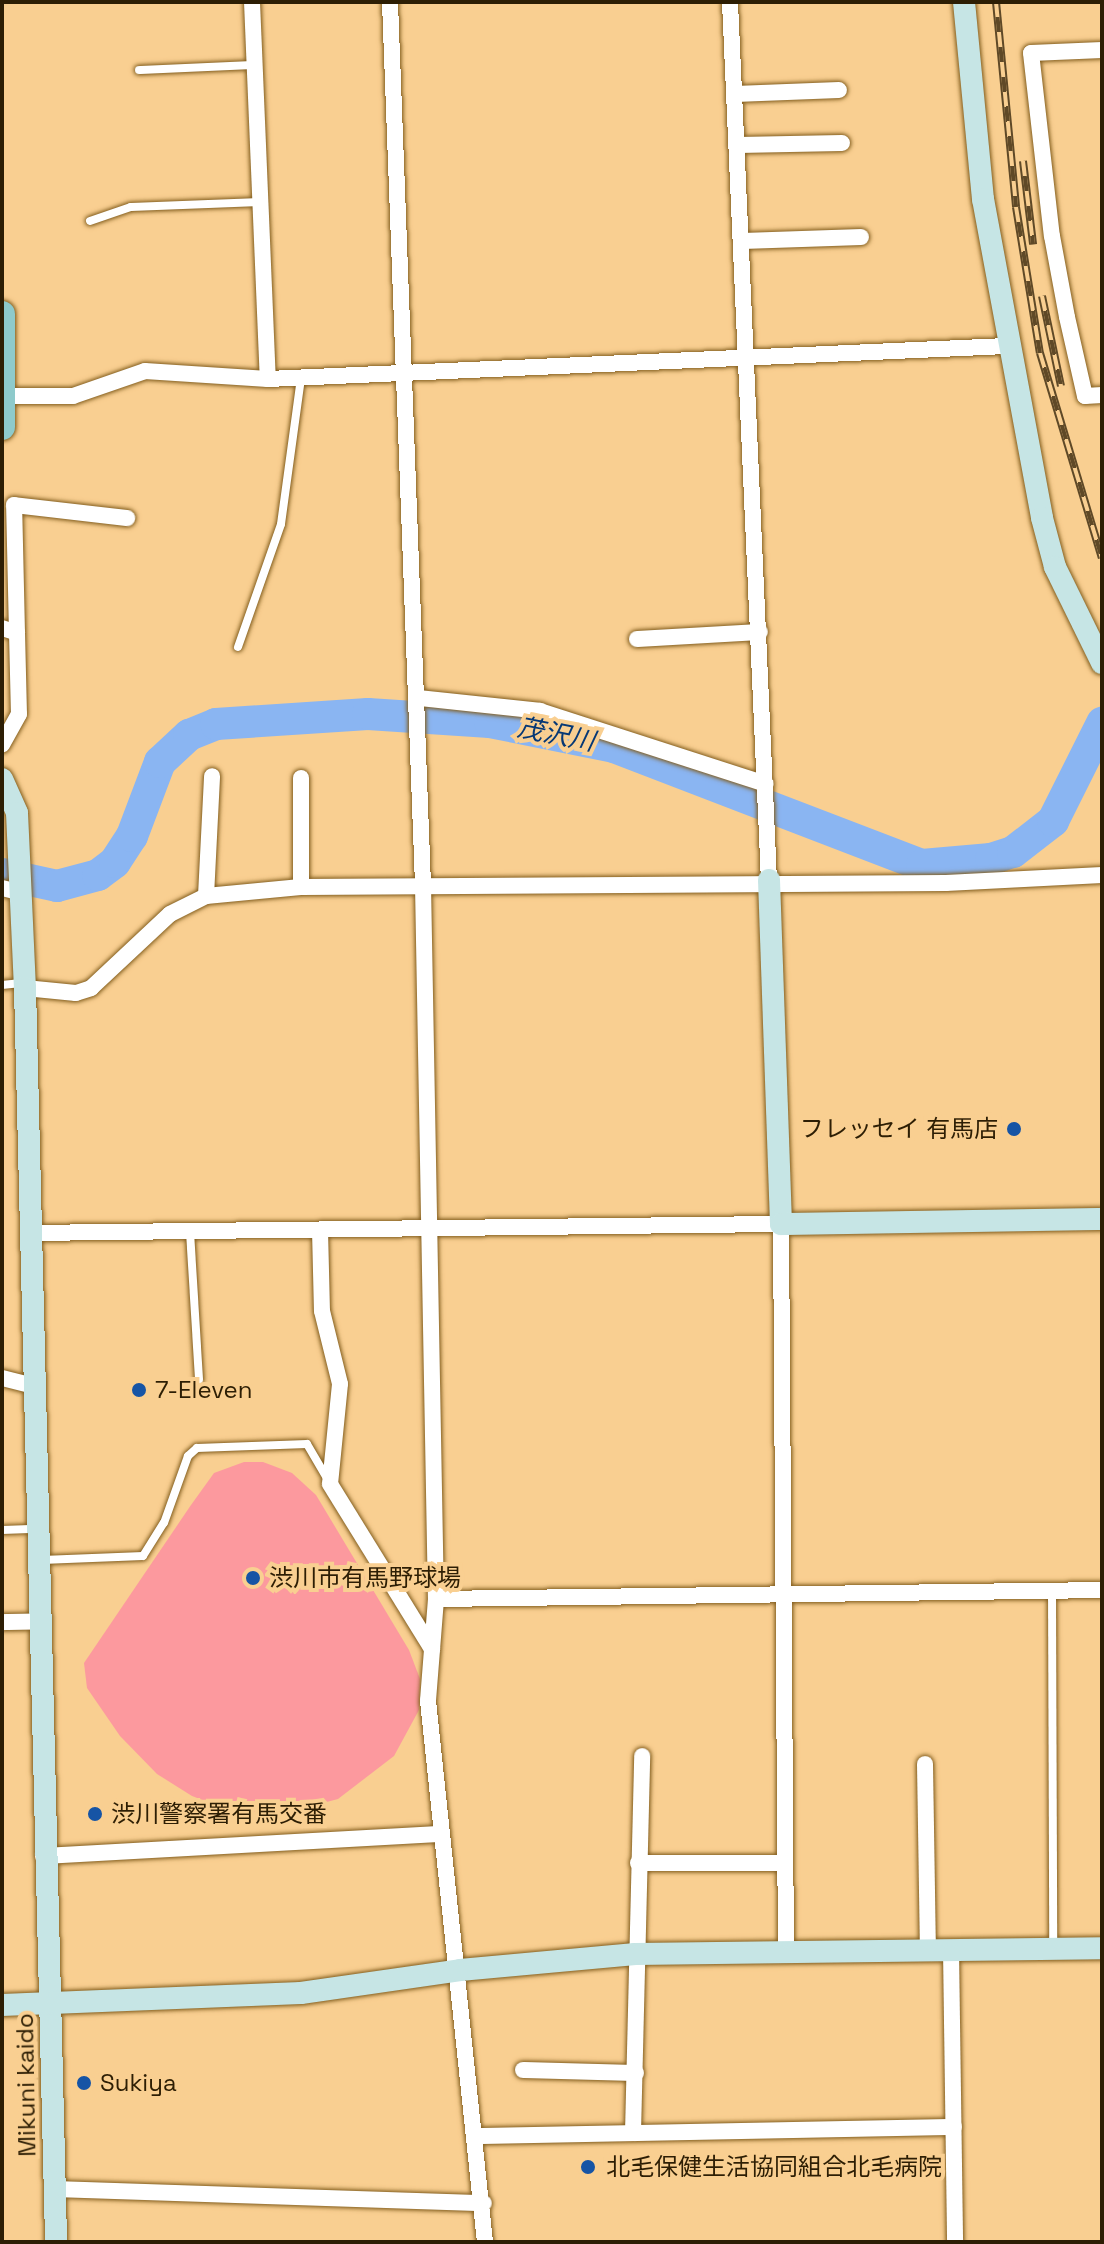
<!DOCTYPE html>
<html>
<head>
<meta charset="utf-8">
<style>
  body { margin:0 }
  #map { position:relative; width:1104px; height:2244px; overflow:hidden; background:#f9cf91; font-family:"Space Grotesk","Noto Sans JP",sans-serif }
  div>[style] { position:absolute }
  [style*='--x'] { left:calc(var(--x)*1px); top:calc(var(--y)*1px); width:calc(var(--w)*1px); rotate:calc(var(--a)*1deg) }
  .green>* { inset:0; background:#fc999e }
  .river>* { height:32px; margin:-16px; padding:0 16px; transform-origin:16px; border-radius:16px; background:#8ab5f2 }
  .roads { filter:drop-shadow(0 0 2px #835e1e) drop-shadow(0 0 2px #835e1e) }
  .lane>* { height:8px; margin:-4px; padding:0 4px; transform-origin:4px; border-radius:4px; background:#fff }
  .street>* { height:16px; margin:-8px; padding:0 8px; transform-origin:8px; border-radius:8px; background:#fff }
  .secondary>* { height:22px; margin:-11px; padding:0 11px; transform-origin:11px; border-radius:11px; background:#c6e5e5 }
  .primary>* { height:26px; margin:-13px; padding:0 13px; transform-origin:13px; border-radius:13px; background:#8ecacb }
  .rail>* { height:8px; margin-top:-4px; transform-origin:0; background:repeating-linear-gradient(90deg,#f9cf91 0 15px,#5f4927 0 30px); box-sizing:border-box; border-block:2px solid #5f4927 }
  .dots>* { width:22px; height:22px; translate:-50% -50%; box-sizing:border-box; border:4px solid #f9cf91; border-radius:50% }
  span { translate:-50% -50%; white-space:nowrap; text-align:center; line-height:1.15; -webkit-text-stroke:8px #f9cf91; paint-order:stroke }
  .poi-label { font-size:24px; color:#2d1e04 }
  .right { translate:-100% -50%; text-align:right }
  .left { translate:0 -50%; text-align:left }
  .street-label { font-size:24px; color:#2d1e04 }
  .water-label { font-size:26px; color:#063875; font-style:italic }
  .frame { position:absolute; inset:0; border:4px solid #2d1e04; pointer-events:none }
</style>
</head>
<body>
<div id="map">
  <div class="green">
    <i style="clip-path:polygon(244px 1462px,263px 1462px,292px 1473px,316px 1495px,409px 1650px,420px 1679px,419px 1710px,394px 1756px,338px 1799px,285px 1813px,231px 1811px,192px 1796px,157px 1774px,120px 1736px,87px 1688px,84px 1663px,191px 1505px,214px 1473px)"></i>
  </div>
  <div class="river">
    <i style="--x:2;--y:874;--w:56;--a:12.3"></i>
    <i style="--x:57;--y:886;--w:42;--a:-15"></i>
    <i style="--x:98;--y:875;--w:21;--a:-37"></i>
    <i style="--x:115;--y:862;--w:31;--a:-57"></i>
    <i style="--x:132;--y:836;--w:79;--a:-69.3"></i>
    <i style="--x:160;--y:762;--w:40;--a:-43"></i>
    <i style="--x:189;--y:735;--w:29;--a:-22"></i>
    <i style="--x:216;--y:724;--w:152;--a:-3.8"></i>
    <i style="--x:368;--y:714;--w:122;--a:3.8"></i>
    <i style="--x:490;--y:722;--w:126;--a:11.4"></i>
    <i style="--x:614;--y:747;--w:330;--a:21"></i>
    <i style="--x:922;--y:865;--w:69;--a:-5"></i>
    <i style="--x:991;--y:859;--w:23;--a:-18"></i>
    <i style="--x:1013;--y:852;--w:51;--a:-37.8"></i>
    <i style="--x:1053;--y:821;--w:110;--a:-63.4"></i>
  </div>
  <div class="roads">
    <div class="lane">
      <i style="--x:139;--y:70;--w:115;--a:-2.5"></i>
      <i style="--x:90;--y:221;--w:43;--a:-18.9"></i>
      <i style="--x:131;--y:207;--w:129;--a:-2.2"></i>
      <i style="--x:238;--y:647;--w:130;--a:-70.7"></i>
      <i style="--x:281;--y:524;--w:147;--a:-82.2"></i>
      <i style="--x:2;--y:985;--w:19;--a:-6"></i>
      <i style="--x:190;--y:1232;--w:148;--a:86.5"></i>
      <i style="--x:2;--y:1530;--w:35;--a:-2"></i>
      <i style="--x:42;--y:1560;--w:101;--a:-2.3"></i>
      <i style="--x:143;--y:1556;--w:39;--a:-58"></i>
      <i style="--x:164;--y:1523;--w:71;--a:-70.3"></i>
      <i style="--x:188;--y:1456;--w:12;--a:-42"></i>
      <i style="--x:197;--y:1448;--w:110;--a:-2.1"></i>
      <i style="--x:307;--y:1444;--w:42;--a:59.7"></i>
      <i style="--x:1052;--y:1591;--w:355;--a:89.8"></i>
    </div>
    <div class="street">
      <i style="--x:252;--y:2;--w:377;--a:87.6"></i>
      <i style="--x:390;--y:2;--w:884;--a:87.86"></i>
      <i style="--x:423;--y:885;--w:714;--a:88.96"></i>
      <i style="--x:436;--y:1599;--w:102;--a:94.5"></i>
      <i style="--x:428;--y:1701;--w:544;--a:83.99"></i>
      <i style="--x:730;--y:2;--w:879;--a:87.46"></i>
      <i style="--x:1102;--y:50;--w:71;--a:177.6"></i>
      <i style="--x:1031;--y:53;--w:184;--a:83.5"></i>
      <i style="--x:1052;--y:236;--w:82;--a:79.5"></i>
      <i style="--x:1067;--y:317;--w:81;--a:77.2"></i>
      <i style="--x:1085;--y:396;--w:17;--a:-3"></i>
      <i style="--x:735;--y:94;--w:104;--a:-2.2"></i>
      <i style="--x:738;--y:145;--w:104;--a:-1.1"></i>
      <i style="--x:743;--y:241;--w:118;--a:-1.9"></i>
      <i style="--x:2;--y:396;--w:71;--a:0"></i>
      <i style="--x:73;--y:396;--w:76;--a:-19.1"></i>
      <i style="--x:145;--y:371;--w:123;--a:3.7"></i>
      <i style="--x:268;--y:379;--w:740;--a:-2.56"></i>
      <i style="--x:2;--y:628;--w:16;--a:18"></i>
      <i style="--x:17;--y:633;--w:81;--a:88.6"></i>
      <i style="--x:19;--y:714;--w:35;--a:119"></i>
      <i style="--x:17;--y:633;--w:128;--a:-91.3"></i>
      <i style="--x:14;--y:505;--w:114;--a:6.6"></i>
      <i style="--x:637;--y:639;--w:123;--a:-3.3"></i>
      <i style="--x:419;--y:698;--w:122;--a:6.1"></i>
      <i style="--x:540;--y:711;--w:237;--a:17.9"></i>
      <i style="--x:301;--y:778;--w:109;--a:90"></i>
      <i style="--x:2;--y:888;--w:21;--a:14"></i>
      <i style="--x:206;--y:896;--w:120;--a:-87.1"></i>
      <i style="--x:25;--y:988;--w:51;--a:5.6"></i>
      <i style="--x:76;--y:993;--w:16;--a:-18"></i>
      <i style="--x:91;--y:988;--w:108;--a:-43.1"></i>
      <i style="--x:170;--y:914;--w:40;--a:-26.6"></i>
      <i style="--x:206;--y:896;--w:95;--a:-5.4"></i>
      <i style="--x:301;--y:887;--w:645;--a:-0.36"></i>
      <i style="--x:946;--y:883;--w:156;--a:-2.9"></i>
      <i style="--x:320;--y:1230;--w:81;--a:88.6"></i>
      <i style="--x:322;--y:1311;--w:75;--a:76.1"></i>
      <i style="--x:340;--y:1384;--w:100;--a:95.7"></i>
      <i style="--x:330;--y:1484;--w:194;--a:58.3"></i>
      <i style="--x:29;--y:1233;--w:752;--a:-0.69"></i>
      <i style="--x:781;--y:1224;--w:727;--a:89.61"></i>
      <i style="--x:2;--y:1378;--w:32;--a:14"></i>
      <i style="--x:436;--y:1599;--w:666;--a:-0.77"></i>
      <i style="--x:2;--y:1622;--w:39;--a:-1"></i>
      <i style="--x:925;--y:1764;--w:186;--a:89.1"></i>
      <i style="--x:43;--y:1856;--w:397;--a:-3.2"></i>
      <i style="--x:638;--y:1863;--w:147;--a:0"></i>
      <i style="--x:951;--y:1950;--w:292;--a:89.2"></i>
      <i style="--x:523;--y:2070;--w:113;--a:1.5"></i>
      <i style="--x:633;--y:2133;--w:377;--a:-88.6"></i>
      <i style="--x:477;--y:2136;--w:477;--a:-1.1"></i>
      <i style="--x:55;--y:2189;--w:429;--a:1.9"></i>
    </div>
    <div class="secondary">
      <i style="--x:964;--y:2;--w:198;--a:84.5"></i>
      <i style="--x:983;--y:199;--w:324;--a:79.5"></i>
      <i style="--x:1042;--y:518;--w:51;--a:75.1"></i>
      <i style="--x:1055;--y:567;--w:107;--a:63.9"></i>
      <i style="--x:2;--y:779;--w:37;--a:66"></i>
      <i style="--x:17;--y:813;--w:175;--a:87.4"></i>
      <i style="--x:25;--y:988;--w:1254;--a:88.58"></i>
      <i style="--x:769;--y:880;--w:344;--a:88"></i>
      <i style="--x:781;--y:1224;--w:321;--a:-0.9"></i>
      <i style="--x:2;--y:2005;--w:299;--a:-2.3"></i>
      <i style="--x:301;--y:1993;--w:161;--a:-8.2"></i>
      <i style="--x:460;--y:1970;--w:176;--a:-5.2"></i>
      <i style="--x:635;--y:1954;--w:467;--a:-0.7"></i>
    </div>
    <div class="primary">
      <i style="--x:2;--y:314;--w:113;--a:90"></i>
    </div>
  </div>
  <div class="rail">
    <i style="--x:996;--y:2;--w:206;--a:84.4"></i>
    <i style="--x:1016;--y:207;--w:148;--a:80.7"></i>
    <i style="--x:1040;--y:353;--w:214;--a:73.2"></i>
    <i style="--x:1023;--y:161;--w:84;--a:83.1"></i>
    <i style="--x:1042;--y:296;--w:92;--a:78.1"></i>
  </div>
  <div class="dots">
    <i style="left:1014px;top:1129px;background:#1654a5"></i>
    <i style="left:139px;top:1390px;background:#1654a5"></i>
    <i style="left:253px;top:1578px;background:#1654a5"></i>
    <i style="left:95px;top:1814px;background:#1654a5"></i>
    <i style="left:84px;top:2083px;background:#1654a5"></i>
    <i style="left:588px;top:2167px;background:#1654a5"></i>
  </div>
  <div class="poi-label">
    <span class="right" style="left:998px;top:1129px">フレッセイ 有馬店</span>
    <span class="left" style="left:155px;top:1390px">7-Eleven</span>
    <span class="left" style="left:269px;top:1578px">渋川市有馬野球場</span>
    <span class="left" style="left:111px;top:1814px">渋川警察署有馬交番</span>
    <span class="left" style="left:100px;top:2083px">Sukiya</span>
    <span class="left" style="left:606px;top:2167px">北毛保健生活協同組合北毛病院</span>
  </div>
  <div class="street-label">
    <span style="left:26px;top:2085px;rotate:-91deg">Mikuni kaido</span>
  </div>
  <div class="water-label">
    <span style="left:556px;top:735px;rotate:11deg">茂沢川</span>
  </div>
  <div class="frame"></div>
</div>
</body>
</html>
